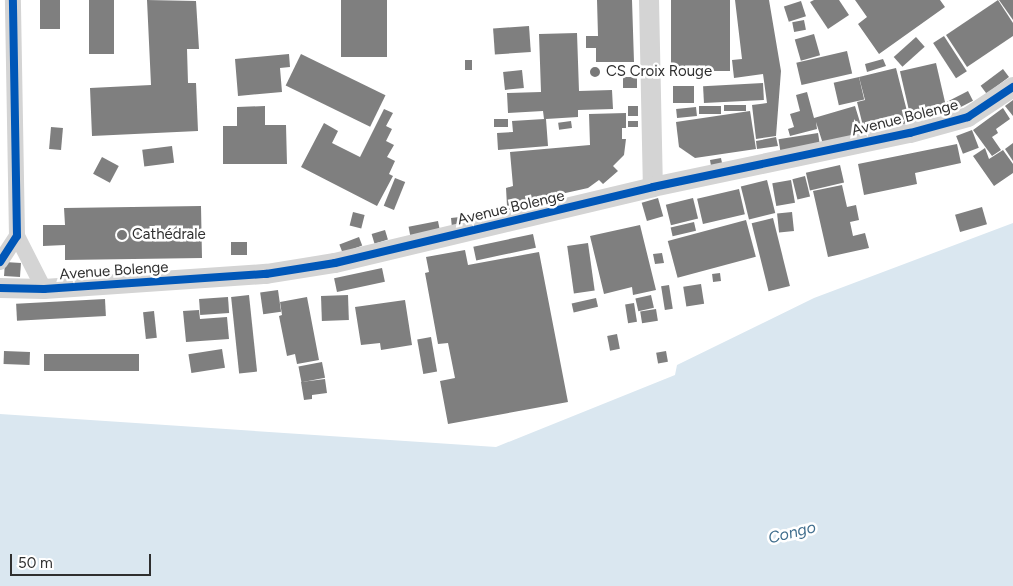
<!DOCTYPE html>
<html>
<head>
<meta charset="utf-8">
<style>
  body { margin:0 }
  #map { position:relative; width:1013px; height:586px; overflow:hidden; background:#fff; font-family:Figtree,sans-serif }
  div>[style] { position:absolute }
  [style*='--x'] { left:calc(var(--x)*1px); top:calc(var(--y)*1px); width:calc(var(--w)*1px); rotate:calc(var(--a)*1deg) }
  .water>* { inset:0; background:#dae7f0 }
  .building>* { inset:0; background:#7f7f7f; transform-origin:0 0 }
  .minor>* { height:16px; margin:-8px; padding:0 8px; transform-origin:8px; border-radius:8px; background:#d4d4d4 }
  .tertiary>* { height:20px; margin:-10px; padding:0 10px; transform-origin:10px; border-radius:10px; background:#d4d4d4 }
  .cycleway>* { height:8px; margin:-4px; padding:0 4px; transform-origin:4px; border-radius:4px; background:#0057b8 }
  .dots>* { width:14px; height:14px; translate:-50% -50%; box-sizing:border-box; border:2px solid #fff; border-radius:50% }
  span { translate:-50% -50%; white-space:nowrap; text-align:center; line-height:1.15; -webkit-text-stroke:5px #fff; paint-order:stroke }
  .poi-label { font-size:15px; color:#2f2f2f }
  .left { translate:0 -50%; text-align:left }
  .street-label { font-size:15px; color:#2f2f2f }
  .water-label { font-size:16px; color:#406e8d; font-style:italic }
  .scale { position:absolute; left:10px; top:554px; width:141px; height:22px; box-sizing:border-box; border:2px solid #2f2f2f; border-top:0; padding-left:6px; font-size:15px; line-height:18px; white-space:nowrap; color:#2f2f2f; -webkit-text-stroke:4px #fff; paint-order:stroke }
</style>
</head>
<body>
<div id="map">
  <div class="water">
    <i style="clip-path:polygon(1013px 223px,1013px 586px,0 586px,0 414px,496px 447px,675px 375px,677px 365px,814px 298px)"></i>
  </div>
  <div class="building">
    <i style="left:40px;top:0;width:20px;height:29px"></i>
    <i style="left:89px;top:0;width:25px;height:54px"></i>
    <i style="clip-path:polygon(147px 0,196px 1px,199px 49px,187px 49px,188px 83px,196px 83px,198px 131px,92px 136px,90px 88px,151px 85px)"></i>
    <i style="left:341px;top:0;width:46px;height:57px"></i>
    <i style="clip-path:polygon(597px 0,632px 0,634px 62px,596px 62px,596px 48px,586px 48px,586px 36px,598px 36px)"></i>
    <i style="left:671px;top:0;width:59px;height:71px"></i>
    <i style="clip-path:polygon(735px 0,769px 0,781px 71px,776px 136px,756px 139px,752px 105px,767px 103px,763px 74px,734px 78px,732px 60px,742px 59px)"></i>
    <i style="clip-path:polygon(814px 0,839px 0,849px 15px,828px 29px,810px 2px)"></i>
    <i style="clip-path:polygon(855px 0,940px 0,945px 7px,879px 54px,858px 24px,867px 17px)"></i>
    <i style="clip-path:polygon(998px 0,1013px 23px,1013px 36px,967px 67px,946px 35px)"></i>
    <i style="clip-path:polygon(999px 0,1013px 0,1013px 20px)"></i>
    <i style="left:801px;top:1px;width:16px;height:18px;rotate:72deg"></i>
    <i style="left:804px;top:20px;width:10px;height:12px;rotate:79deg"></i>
    <i style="left:529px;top:26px;width:26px;height:36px;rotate:86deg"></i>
    <i style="clip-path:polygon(577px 33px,579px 91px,612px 90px,613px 109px,578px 110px,578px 117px,546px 119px,548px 146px,498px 150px,497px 133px,513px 132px,512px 121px,544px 119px,543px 111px,508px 113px,507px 93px,541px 92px,539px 34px)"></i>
    <i style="left:814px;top:34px;width:22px;height:20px;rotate:74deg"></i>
    <i style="left:944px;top:36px;width:42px;height:13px;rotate:57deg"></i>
    <i style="left:916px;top:37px;width:13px;height:30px;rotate:48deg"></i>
    <i style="left:847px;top:51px;width:23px;height:52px;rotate:77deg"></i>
    <i style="clip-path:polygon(289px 54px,290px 67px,280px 68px,282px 92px,238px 96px,235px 59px)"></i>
    <i style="left:301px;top:54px;width:94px;height:35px;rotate:26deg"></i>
    <i style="clip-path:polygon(883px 59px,886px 66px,867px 72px,865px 64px)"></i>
    <i style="left:465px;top:60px;width:7px;height:10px"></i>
    <i style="left:936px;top:63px;width:50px;height:37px;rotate:77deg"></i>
    <i style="clip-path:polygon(896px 68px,910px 123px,864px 130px,857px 102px,865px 100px,859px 77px)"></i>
    <i style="left:1003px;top:69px;width:10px;height:28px;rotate:53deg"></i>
    <i style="left:522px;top:70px;width:18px;height:19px;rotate:84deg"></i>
    <i style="left:623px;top:77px;width:14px;height:11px"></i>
    <i style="left:859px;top:77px;width:23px;height:26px;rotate:77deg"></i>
    <i style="left:763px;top:83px;width:17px;height:60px;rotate:87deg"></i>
    <i style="left:673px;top:86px;width:21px;height:17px"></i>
    <i style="left:968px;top:91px;width:11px;height:24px;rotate:63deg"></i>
    <i style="clip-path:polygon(807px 92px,814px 118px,855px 106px,863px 132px,823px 144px,816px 122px,817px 129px,790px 136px,788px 129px,794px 127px,790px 114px,800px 111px,796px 95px)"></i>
    <i style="clip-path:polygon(1013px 100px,1013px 116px,1005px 106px)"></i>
    <i style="left:746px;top:105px;width:6px;height:22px;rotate:90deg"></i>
    <i style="clip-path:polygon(265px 106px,265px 125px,286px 125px,287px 164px,223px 164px,223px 126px,237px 126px,237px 107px)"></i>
    <i style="left:628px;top:106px;width:10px;height:10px"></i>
    <i style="left:721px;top:106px;width:8px;height:22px;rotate:90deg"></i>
    <i style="left:696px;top:107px;width:9px;height:20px;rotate:84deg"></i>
    <i style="clip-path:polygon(1003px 108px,1010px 119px,996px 129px,998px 133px,992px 137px,1001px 150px,992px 156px,973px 130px)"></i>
    <i style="clip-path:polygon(384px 109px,393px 113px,386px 126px,392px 129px,386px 141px,394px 145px,387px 157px,395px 161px,389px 174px,393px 176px,377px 206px,301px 167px,324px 123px,338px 131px,332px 143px,360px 157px)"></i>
    <i style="clip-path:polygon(750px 111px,756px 149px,695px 158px,679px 147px,676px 122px)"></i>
    <i style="clip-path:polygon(626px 113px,626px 128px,622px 128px,622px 139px,626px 139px,624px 155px,613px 166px,618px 171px,603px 184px,599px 180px,588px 188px,507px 206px,506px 188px,513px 186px,510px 152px,590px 145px,589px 114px)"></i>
    <i style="left:508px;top:119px;width:8px;height:14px;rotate:90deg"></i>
    <i style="left:571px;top:121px;width:7px;height:13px;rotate:82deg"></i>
    <i style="left:628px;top:121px;width:10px;height:6px"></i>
    <i style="left:51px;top:127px;width:12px;height:22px;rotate:5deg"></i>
    <i style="left:972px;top:130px;width:19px;height:17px;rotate:69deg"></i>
    <i style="left:818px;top:133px;width:13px;height:40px;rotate:81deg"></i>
    <i style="clip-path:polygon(776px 137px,778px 146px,757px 149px,756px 141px)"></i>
    <i style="clip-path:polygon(1013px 143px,1013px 161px,1005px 149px)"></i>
    <i style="clip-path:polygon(957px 144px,961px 163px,915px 173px,917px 184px,864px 195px,858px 164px)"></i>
    <i style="left:172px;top:146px;width:17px;height:30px;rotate:83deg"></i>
    <i style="clip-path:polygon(985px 148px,989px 159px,1003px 150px,1013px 164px,1013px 173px,994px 186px,973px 156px)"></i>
    <i style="left:102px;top:157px;width:19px;height:19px;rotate:28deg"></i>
    <i style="clip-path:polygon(721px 158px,722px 163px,711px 166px,710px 160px)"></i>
    <i style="left:840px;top:165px;width:18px;height:35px;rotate:77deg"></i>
    <i style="left:805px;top:176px;width:21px;height:13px;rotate:76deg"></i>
    <i style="left:395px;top:178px;width:11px;height:30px;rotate:22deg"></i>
    <i style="left:767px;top:180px;width:34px;height:27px;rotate:76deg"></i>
    <i style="left:791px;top:180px;width:23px;height:19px;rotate:80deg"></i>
    <i style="clip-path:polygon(842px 185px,847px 207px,856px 205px,859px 220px,850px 222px,853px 236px,865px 233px,869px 248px,828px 257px,813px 191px)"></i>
    <i style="left:739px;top:189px;width:26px;height:43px;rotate:77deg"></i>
    <i style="left:658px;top:198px;width:19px;height:17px;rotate:74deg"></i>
    <i style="left:693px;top:198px;width:21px;height:28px;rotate:76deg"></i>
    <i style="clip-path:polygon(201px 206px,202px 258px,65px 260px,65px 245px,43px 246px,43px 225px,65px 225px,64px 208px)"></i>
    <i style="left:517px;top:207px;width:11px;height:29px;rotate:80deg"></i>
    <i style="left:982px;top:207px;width:18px;height:28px;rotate:74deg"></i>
    <i style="left:353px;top:212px;width:12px;height:14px;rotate:14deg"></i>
    <i style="left:792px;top:212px;width:19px;height:15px;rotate:84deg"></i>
    <i style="clip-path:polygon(475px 213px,476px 223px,466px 225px,465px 215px)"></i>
    <i style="clip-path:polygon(460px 217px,462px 226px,452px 228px,451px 218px)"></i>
    <i style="left:773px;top:218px;width:70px;height:22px;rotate:76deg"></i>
    <i style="left:746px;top:220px;width:38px;height:81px;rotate:75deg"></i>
    <i style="left:438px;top:221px;width:10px;height:30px;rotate:79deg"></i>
    <i style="left:694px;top:222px;width:9px;height:24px;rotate:77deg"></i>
    <i style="clip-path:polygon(640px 225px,656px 290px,633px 295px,632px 287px,604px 294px,590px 236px)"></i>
    <i style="left:385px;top:230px;width:10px;height:14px;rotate:73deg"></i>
    <i style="left:533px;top:234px;width:14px;height:61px;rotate:78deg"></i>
    <i style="left:359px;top:237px;width:9px;height:21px;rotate:69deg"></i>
    <i style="left:231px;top:242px;width:16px;height:13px"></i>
    <i style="left:588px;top:243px;width:48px;height:21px;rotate:82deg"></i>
    <i style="clip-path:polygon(465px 250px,468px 265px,539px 252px,568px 402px,448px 424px,440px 381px,455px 378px,448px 343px,438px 344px,425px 273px,429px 272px,426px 257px)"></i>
    <i style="clip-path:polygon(662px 253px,664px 263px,655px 264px,653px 254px)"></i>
    <i style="left:5px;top:262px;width:16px;height:14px;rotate:4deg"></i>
    <i style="left:382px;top:268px;width:14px;height:49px;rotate:78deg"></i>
    <i style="left:720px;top:273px;width:8px;height:8px;rotate:83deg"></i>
    <i style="left:701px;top:284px;width:20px;height:18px;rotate:81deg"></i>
    <i style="left:669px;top:285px;width:24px;height:8px;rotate:81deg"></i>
    <i style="left:278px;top:290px;width:22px;height:18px;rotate:82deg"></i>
    <i style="left:249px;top:295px;width:77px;height:18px;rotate:84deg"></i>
    <i style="left:348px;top:295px;width:25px;height:27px;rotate:88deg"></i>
    <i style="left:651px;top:295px;width:13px;height:16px;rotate:77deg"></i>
    <i style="left:228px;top:297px;width:16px;height:29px;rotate:86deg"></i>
    <i style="clip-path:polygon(307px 297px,319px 360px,297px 364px,295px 354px,287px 356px,279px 316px,282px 315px,280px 302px)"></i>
    <i style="left:596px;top:298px;width:9px;height:25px;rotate:77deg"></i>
    <i style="left:105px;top:299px;width:17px;height:89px;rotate:87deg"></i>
    <i style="clip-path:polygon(405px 300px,412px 345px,381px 350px,380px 343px,361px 345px,355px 307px)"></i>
    <i style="left:634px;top:303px;width:19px;height:9px;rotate:81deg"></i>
    <i style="left:656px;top:309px;width:12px;height:16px;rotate:81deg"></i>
    <i style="clip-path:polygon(199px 310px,200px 319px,227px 317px,229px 339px,186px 342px,183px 311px)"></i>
    <i style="left:154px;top:311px;width:27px;height:11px;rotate:84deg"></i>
    <i style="left:617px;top:334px;width:15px;height:10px;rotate:79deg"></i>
    <i style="left:431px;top:337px;width:35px;height:14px;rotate:80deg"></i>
    <i style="left:222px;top:349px;width:19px;height:34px;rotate:81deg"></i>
    <i style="left:4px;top:351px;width:26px;height:13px;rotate:2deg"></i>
    <i style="left:666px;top:351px;width:11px;height:10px;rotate:80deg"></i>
    <i style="left:44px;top:354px;width:95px;height:17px"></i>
    <i style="left:322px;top:362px;width:16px;height:24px;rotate:79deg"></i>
    <i style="clip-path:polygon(325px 379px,327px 393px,312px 395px,312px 399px,304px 400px,301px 382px)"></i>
  </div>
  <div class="minor">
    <i style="--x:17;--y:236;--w:59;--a:63"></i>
    <i style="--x:0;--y:262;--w:31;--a:-57"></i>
    <i style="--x:17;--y:236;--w:236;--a:-91"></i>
  </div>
  <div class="tertiary">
    <i style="--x:649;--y:0;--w:187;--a:88.8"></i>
    <i style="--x:0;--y:288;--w:44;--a:1.3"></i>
    <i style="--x:44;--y:289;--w:223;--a:-3.9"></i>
    <i style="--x:266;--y:274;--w:70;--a:-9.1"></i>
    <i style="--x:335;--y:263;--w:327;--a:-13.4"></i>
    <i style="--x:653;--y:187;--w:263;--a:-11.9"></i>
    <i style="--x:910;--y:133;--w:60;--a:-15.4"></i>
    <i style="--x:968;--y:117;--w:54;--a:-33.7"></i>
  </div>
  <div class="cycleway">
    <i style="--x:0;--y:262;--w:31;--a:-57"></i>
    <i style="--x:17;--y:236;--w:236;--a:-91"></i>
    <i style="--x:0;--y:288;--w:44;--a:1.3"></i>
    <i style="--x:44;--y:289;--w:223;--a:-3.9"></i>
    <i style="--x:266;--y:274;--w:70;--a:-9.1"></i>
    <i style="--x:335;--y:263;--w:327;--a:-13.4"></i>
    <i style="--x:653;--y:187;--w:263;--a:-11.9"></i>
    <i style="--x:910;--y:133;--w:60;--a:-15.4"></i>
    <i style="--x:968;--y:117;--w:54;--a:-33.7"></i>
  </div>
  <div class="dots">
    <i style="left:595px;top:72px;background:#787878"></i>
    <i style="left:122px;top:235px;background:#787878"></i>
  </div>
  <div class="poi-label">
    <span class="left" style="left:606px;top:72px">CS Croix Rouge</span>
    <span class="left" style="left:132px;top:235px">Cathédrale</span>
  </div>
  <div class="street-label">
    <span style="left:905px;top:118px;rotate:-14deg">Avenue Bolenge</span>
    <span style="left:511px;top:208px;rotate:-13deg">Avenue Bolenge</span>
    <span style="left:114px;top:271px;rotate:-4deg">Avenue Bolenge</span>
  </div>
  <div class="water-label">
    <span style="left:792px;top:533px;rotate:-14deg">Congo</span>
  </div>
  <div class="scale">50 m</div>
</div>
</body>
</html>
